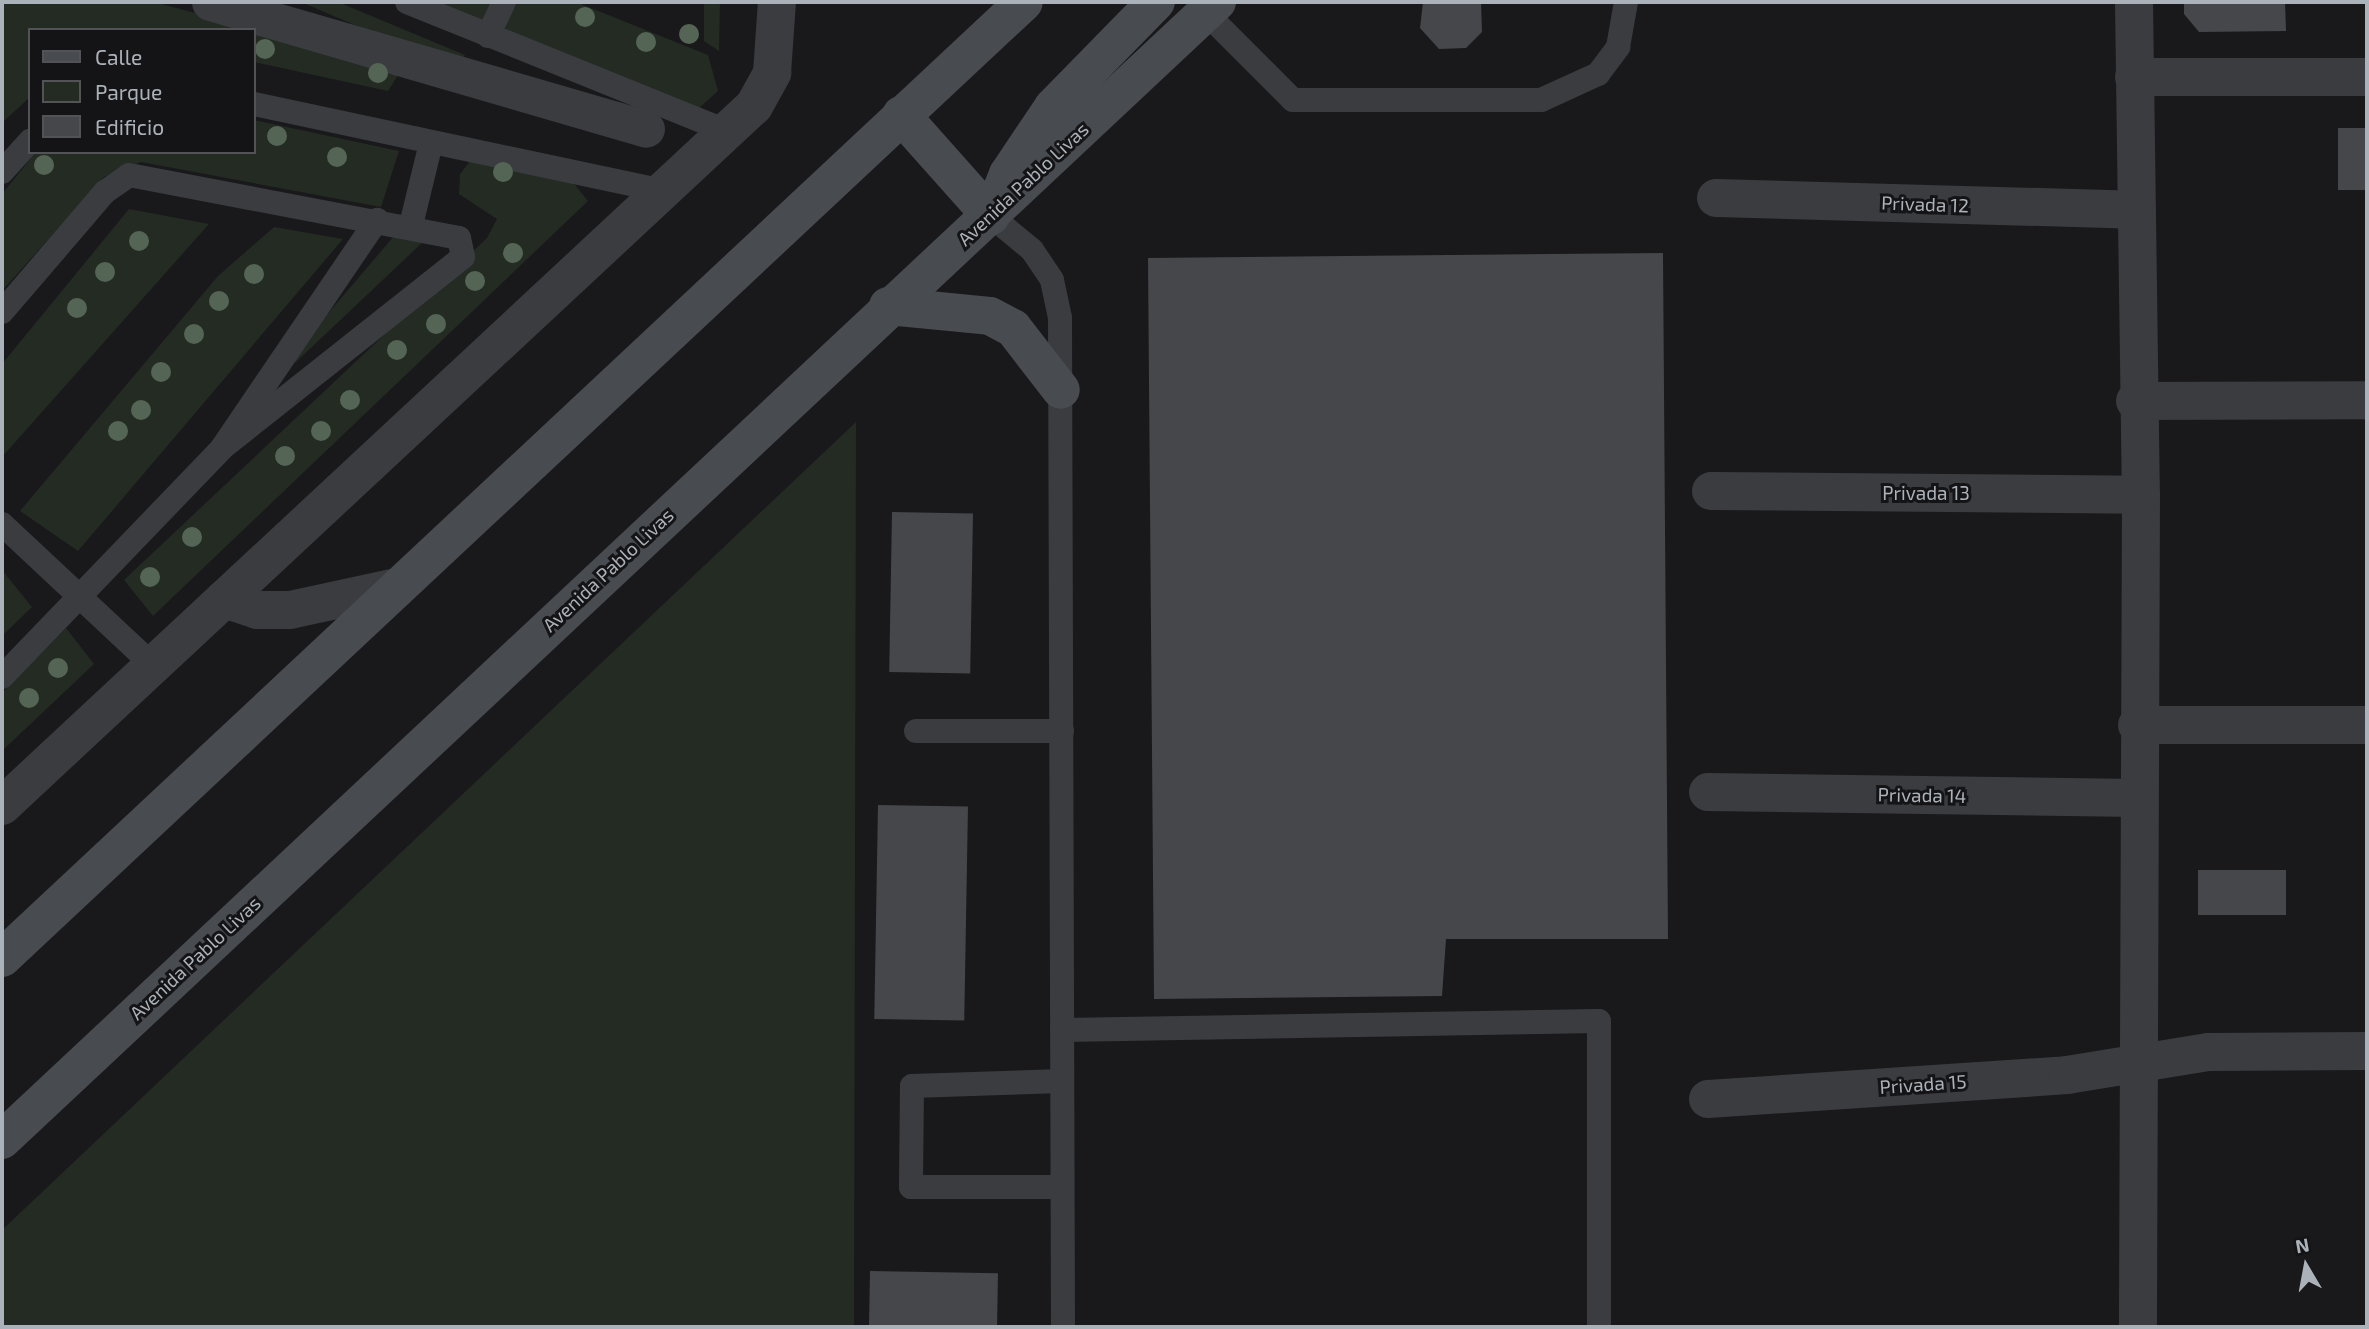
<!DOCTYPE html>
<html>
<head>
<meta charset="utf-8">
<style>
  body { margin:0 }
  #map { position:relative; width:2369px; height:1329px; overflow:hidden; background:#19191b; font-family:"Exo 2",sans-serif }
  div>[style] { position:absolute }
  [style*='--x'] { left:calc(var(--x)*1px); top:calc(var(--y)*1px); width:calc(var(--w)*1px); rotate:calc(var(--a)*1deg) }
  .green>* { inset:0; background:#232b23 }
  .building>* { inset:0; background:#46474b; transform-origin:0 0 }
  .service>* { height:24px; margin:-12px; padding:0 12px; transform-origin:12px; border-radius:12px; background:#3a3c40 }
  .pedestrian>* { height:37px; margin:-18.5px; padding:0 18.5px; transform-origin:18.5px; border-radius:18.5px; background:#3a3c40 }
  .minor>* { height:38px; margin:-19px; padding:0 19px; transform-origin:19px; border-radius:19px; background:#3a3c40 }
  .secondary>* { height:38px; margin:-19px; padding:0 19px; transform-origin:19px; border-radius:19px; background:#484b4f }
  .trees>* { width:20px; height:20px; margin:-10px; border-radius:50%; background:#556555 }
  span { translate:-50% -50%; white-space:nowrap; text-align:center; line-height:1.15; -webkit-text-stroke:6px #141416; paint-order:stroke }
  .street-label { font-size:19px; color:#acb2b9 }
  .frame { position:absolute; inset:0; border:4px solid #acb2b9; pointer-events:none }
  .legend { position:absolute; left:28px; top:28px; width:228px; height:126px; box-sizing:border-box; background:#141416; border:2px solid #515357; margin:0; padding:9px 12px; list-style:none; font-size:21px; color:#acb2b9 }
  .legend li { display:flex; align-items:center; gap:14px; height:35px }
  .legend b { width:35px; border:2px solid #515357 }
  .north { position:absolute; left:2271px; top:1231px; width:70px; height:70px; -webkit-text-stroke:5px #141416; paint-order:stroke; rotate:350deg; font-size:19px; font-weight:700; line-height:28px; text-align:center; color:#acb2b9 }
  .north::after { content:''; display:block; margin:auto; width:24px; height:32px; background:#acb2b9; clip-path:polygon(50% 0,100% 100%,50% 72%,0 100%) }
</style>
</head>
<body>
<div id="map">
  <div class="green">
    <i style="clip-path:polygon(2px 2px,154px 2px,402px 69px,388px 91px,254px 62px,254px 30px,30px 30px,30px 97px,2px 123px)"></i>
    <i style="clip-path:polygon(301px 2px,338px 2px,465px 55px,455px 68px)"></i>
    <i style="clip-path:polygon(430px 2px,576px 2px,708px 55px,718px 91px,699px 108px)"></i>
    <i style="clip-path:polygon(704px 2px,720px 2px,719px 51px,704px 41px)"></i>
    <i style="clip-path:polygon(254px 120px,399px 151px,381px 207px,141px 162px,104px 177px,2px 291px,2px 194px,36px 152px,254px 152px)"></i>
    <i style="clip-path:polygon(471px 160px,567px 175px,588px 201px,153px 616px,124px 580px,487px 238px,497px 219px,459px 194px,460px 174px)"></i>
    <i style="clip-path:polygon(129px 209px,209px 224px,2px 457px,2px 364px)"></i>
    <i style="clip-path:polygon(274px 227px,343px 239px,78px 551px,20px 511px,218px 276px)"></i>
    <i style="clip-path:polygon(395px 235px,423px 242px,295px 363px,294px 353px)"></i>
    <i style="clip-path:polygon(856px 422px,854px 1327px,2px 1327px,2px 1230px)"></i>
    <i style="clip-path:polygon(2px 570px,32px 607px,2px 636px)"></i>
    <i style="clip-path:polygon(66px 628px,94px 664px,2px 751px,2px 693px)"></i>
  </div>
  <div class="building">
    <i style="clip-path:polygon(1423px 2px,1481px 2px,1482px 32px,1466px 48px,1439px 49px,1420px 28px)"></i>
    <i style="clip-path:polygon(2184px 2px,2285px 2px,2286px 31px,2199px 32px,2184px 14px)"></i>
    <i style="left:2338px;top:128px;width:29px;height:62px"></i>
    <i style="clip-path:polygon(1663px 253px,1668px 939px,1446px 939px,1442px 996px,1154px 999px,1148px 258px)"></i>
    <i style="left:892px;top:512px;width:81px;height:160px;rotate:1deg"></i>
    <i style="left:878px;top:805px;width:90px;height:214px;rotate:1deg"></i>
    <i style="left:2198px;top:870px;width:88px;height:45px"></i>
    <i style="left:870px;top:1271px;width:128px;height:56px;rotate:1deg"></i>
  </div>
  <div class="service">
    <i style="--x:407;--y:2;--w:346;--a:22"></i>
    <i style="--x:1205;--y:12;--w:124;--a:45"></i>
    <i style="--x:1293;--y:100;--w:248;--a:0"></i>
    <i style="--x:1541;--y:100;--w:63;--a:-24.5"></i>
    <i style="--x:1598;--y:74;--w:34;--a:-53"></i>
    <i style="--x:1618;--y:47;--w:46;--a:-79.9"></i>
    <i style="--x:488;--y:36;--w:38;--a:-65"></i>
    <i style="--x:254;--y:104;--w:420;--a:12"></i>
    <i style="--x:2;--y:172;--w:42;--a:-47.9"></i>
    <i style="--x:991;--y:216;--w:53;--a:39.7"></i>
    <i style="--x:1032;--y:250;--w:36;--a:56"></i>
    <i style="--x:1052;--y:280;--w:39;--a:78"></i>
    <i style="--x:1060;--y:318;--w:1009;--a:89.83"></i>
    <i style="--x:411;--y:225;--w:84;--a:-76.3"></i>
    <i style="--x:2;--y:312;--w:158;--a:-49.4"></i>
    <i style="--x:105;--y:192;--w:29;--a:-35"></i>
    <i style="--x:129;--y:175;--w:336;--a:10.8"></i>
    <i style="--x:459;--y:238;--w:19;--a:78"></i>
    <i style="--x:463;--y:257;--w:308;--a:141.6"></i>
    <i style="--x:2;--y:524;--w:208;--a:43.1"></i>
    <i style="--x:2;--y:677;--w:318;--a:-46.1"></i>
    <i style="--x:222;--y:448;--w:276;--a:-55.8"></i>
    <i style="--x:916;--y:731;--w:146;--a:0"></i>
    <i style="--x:1062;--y:1030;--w:537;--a:-0.96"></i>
    <i style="--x:1599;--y:1021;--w:306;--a:90"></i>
    <i style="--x:1062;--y:1081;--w:150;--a:178.1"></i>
    <i style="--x:912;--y:1086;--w:101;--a:90.6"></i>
    <i style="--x:911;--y:1187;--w:151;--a:0"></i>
  </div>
  <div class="pedestrian">
    <i style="--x:210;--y:2;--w:454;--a:16.2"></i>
  </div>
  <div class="minor">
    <i style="--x:2134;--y:2;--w:493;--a:89.2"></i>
    <i style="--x:2141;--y:495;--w:832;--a:90.21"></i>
    <i style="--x:2134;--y:77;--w:233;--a:0"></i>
    <i style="--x:1716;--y:198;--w:418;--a:1.6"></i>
    <i style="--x:2135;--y:401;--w:232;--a:-0.2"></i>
    <i style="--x:1711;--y:491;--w:430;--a:0.5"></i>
    <i style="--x:224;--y:599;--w:35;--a:18"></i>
    <i style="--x:257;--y:610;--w:33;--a:0"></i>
    <i style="--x:290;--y:610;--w:104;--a:-12.2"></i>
    <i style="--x:2137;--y:725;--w:230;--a:0"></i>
    <i style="--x:1708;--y:792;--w:428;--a:0.8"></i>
    <i style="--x:2;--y:806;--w:1027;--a:-42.95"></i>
    <i style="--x:754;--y:106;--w:38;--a:-61"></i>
    <i style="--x:772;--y:73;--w:71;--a:-86"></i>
    <i style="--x:1708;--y:1099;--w:360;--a:-3.8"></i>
    <i style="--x:2067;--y:1075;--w:143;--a:-9.3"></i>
    <i style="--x:2208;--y:1052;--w:159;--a:-0.4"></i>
  </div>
  <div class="secondary">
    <i style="--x:901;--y:115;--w:135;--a:48.3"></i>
    <i style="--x:991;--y:216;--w:45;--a:-68"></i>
    <i style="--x:1008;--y:174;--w:81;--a:-56.1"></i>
    <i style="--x:1053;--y:107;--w:147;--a:-45.6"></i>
    <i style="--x:888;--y:306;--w:102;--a:5.6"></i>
    <i style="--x:990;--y:316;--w:26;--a:28"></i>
    <i style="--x:1013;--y:328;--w:78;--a:52.3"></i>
    <i style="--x:2;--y:958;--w:1399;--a:-43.09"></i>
    <i style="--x:2;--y:1140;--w:1665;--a:-43.13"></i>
  </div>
  <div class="trees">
    <i style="left:585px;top:17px"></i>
    <i style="left:689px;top:34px"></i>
    <i style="left:646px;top:42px"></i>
    <i style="left:265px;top:49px"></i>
    <i style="left:378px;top:73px"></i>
    <i style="left:277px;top:136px"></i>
    <i style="left:337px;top:157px"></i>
    <i style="left:44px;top:165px"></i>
    <i style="left:503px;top:172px"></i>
    <i style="left:139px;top:241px"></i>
    <i style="left:513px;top:253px"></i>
    <i style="left:105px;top:272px"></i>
    <i style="left:254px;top:274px"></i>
    <i style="left:475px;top:281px"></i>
    <i style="left:219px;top:301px"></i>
    <i style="left:77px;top:308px"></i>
    <i style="left:436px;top:324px"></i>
    <i style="left:194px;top:334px"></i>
    <i style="left:397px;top:350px"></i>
    <i style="left:161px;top:372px"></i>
    <i style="left:350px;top:400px"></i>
    <i style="left:141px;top:410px"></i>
    <i style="left:118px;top:431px"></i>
    <i style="left:321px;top:431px"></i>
    <i style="left:285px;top:456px"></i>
    <i style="left:192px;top:537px"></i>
    <i style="left:150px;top:577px"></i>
    <i style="left:58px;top:668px"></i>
    <i style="left:29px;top:698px"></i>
  </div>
  <div class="street-label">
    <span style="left:1023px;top:184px;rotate:-43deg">Avenida Pablo Livas</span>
    <span style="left:1925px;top:204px;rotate:2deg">Privada 12</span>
    <span style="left:1926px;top:493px">Privada 13</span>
    <span style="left:608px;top:570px;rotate:-43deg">Avenida Pablo Livas</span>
    <span style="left:1922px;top:795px;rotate:1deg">Privada 14</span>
    <span style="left:195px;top:958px;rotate:-43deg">Avenida Pablo Livas</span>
    <span style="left:1923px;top:1084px;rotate:-4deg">Privada 15</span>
  </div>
  <div class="frame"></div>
  <ul class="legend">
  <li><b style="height:9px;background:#484b4f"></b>Calle</li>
  <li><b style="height:19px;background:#232b23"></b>Parque</li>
  <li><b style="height:19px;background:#46474b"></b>Edificio</li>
  </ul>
  <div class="north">N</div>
</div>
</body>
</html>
